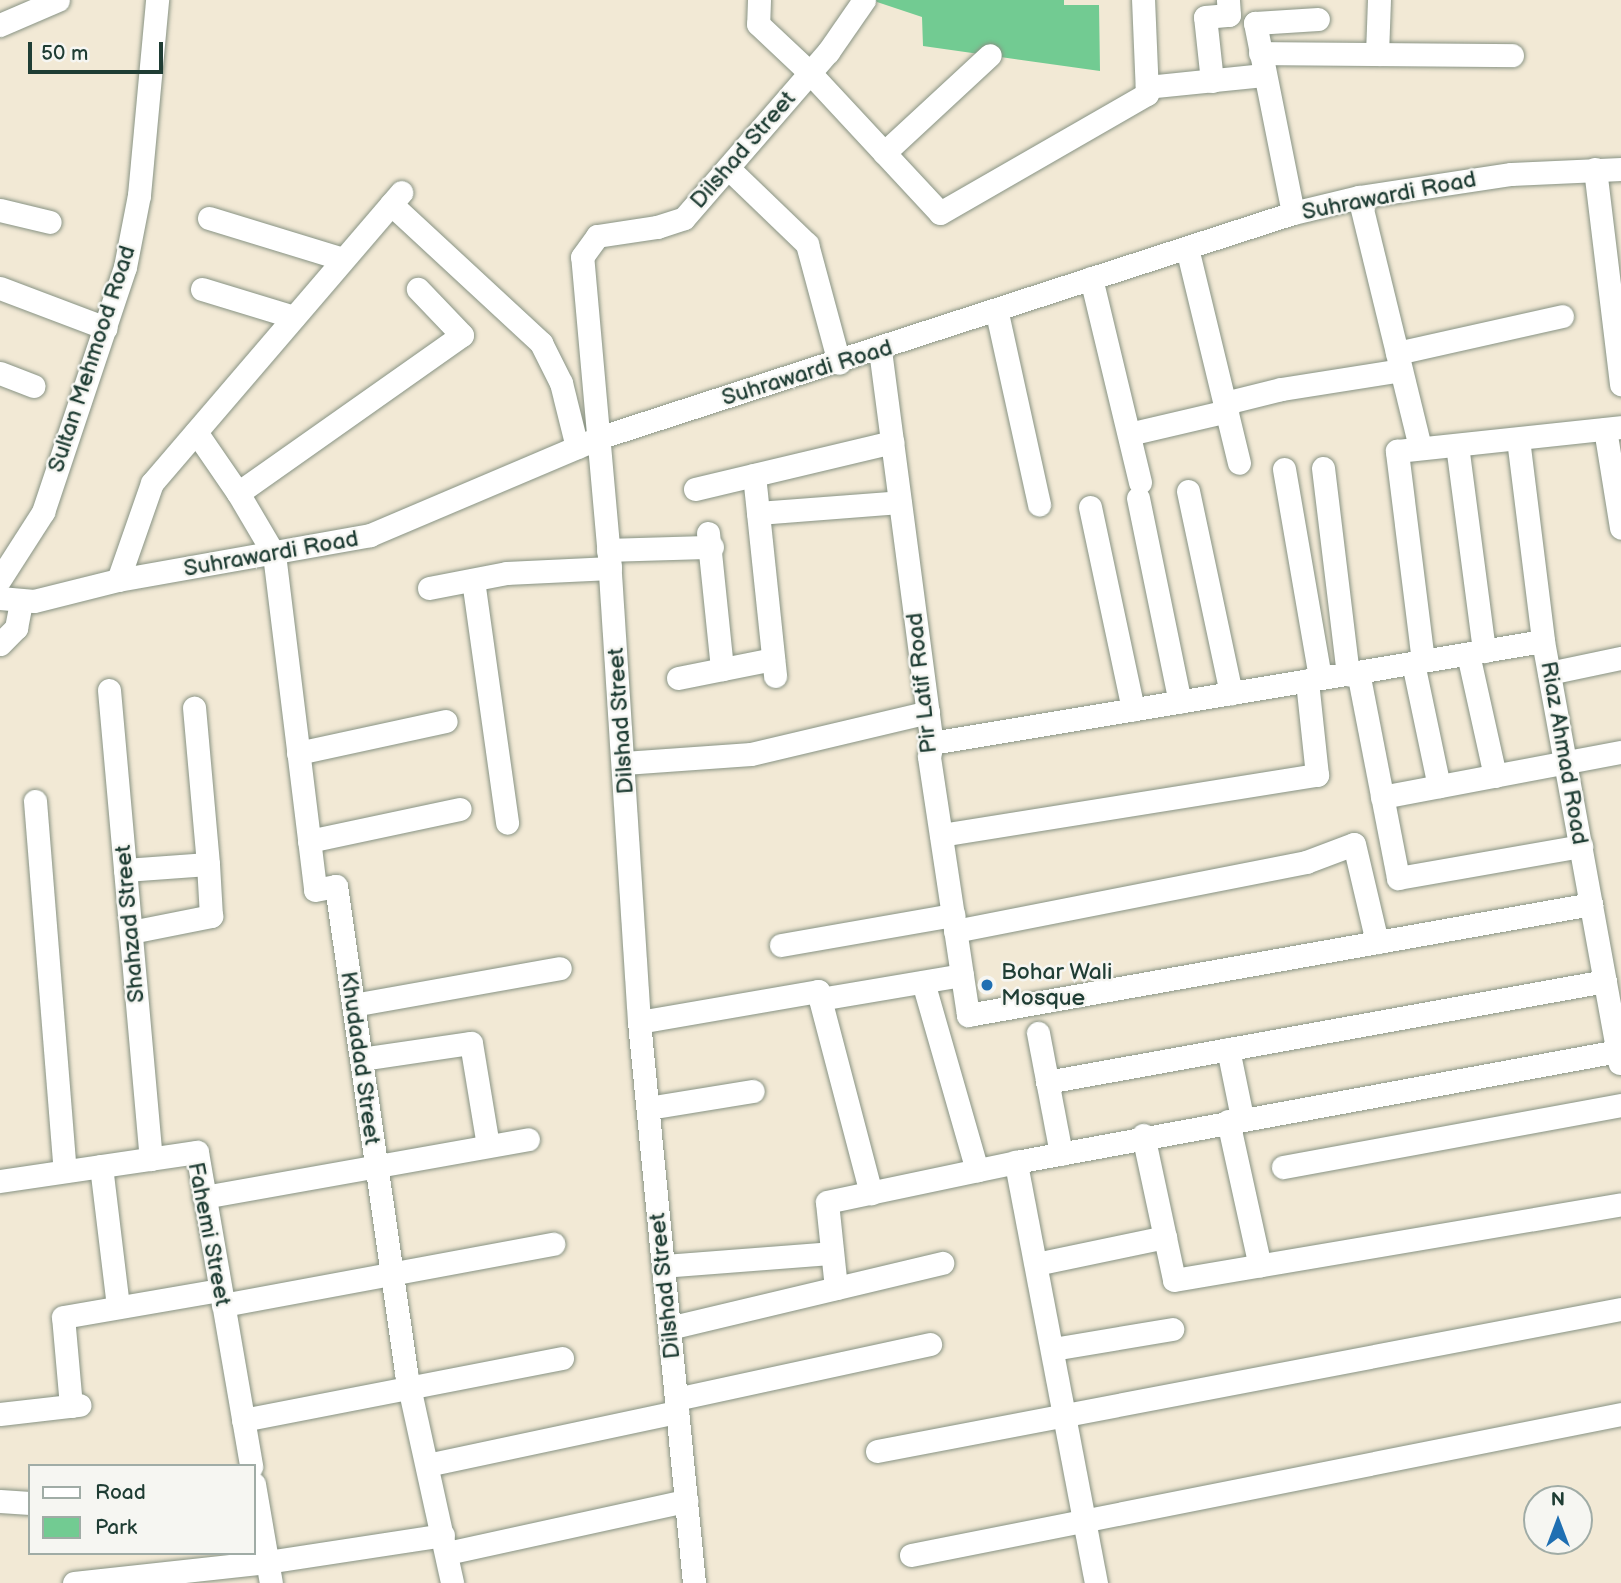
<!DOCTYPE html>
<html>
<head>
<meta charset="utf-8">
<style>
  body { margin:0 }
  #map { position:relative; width:1621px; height:1583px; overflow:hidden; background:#f2e9d5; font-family:"Balsamiq Sans",sans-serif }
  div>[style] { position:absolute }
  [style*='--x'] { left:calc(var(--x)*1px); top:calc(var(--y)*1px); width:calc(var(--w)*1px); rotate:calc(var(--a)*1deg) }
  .green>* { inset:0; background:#72cb92 }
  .roads { filter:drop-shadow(0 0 2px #889384) drop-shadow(0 0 2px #889384) }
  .minor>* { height:23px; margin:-11.5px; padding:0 11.5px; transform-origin:11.5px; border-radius:11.5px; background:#fff }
  .dots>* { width:19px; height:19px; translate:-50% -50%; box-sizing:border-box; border:4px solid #f6f6f2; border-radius:50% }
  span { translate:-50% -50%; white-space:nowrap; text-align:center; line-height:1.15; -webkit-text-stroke:5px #f6f6f2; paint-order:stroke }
  .street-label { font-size:23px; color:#1f3d34 }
  .poi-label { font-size:23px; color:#1f3d34 }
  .left { translate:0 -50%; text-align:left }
  .legend { position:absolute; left:28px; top:1464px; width:228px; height:91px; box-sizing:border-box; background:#f6f6f2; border:2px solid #a0aca6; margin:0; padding:9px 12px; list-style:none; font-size:21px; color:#1f3d34 }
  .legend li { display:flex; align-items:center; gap:14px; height:35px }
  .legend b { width:35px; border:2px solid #a0aca6 }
  .north { position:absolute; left:1523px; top:1485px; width:70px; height:70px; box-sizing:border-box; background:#f6f6f2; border:2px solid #a0aca6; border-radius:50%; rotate:0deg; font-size:19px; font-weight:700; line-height:28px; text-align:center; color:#1f3d34 }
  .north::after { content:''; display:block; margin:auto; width:24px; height:32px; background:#1f6fb2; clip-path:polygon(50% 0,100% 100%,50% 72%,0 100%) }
  .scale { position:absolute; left:28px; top:42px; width:135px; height:32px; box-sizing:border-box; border:4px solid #1f3d34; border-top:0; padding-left:9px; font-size:21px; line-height:24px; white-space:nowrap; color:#1f3d34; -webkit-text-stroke:5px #f6f6f2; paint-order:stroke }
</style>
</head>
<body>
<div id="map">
  <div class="green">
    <i style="clip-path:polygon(871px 0,1064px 0,1064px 5px,1099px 5px,1100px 71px,923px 46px,922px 17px)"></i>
  </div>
  <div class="roads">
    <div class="minor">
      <i style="--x:759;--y:0;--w:24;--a:92"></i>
      <i style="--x:758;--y:24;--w:71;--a:43.3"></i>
      <i style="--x:810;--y:73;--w:191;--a:47.1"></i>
      <i style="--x:940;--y:213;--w:239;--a:-29.9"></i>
      <i style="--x:1147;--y:94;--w:94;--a:-92.4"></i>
      <i style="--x:0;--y:25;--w:63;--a:-23.3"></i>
      <i style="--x:1260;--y:53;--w:252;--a:0.5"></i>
      <i style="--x:1377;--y:54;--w:54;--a:-87.9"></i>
      <i style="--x:1212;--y:81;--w:64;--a:-96.2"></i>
      <i style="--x:1205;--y:17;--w:24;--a:-5"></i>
      <i style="--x:1229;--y:15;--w:15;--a:-94"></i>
      <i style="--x:1147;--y:87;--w:118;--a:-5.9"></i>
      <i style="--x:884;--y:153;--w:144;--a:-42.8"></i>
      <i style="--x:728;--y:168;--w:110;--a:43.9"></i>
      <i style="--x:807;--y:244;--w:123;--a:74.9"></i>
      <i style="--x:1595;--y:169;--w:217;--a:83.1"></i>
      <i style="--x:1359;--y:197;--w:258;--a:76.3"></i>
      <i style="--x:391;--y:204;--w:205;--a:42.8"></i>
      <i style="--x:541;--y:343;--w:45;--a:63.4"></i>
      <i style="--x:561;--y:383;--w:66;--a:76"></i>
      <i style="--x:0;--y:210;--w:51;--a:13.5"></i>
      <i style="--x:1293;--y:213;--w:194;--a:-101.3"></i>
      <i style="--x:1255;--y:23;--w:63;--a:-3.6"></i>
      <i style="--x:209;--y:218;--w:140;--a:17"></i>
      <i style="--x:1187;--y:248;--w:221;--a:76.4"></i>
      <i style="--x:1091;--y:278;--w:210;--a:76.5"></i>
      <i style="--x:0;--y:288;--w:113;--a:20.7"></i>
      <i style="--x:202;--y:289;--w:96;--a:16.9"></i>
      <i style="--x:997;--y:313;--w:196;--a:77.6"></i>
      <i style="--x:880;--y:350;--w:396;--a:82.5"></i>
      <i style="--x:932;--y:743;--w:14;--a:102"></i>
      <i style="--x:929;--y:757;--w:261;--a:81.4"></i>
      <i style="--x:968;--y:1015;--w:633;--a:-10.1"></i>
      <i style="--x:1397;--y:353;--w:169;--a:-12.6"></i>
      <i style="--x:0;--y:373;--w:36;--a:21"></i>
      <i style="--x:1225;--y:403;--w:58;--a:-14"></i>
      <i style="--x:1281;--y:389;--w:121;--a:-9"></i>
      <i style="--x:1605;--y:429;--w:100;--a:80.8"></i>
      <i style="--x:196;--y:432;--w:74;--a:55.5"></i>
      <i style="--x:238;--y:493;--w:274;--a:-35.2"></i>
      <i style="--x:462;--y:335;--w:64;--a:-133.7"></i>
      <i style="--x:1129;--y:434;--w:101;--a:-13.2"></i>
      <i style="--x:1518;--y:439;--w:204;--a:82.9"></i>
      <i style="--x:1543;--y:641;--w:429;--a:79.7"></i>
      <i style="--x:1457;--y:445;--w:208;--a:82.5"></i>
      <i style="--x:1323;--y:468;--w:208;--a:83.1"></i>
      <i style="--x:1284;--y:469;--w:212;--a:80.2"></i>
      <i style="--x:754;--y:475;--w:202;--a:84"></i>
      <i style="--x:695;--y:489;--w:203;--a:-13.4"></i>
      <i style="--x:1188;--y:491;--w:207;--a:78"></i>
      <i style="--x:238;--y:493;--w:71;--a:59.5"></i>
      <i style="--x:274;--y:554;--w:338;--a:83"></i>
      <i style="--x:315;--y:890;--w:21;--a:-11"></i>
      <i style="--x:336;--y:886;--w:492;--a:81.8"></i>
      <i style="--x:406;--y:1373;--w:215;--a:77.6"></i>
      <i style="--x:1138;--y:498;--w:208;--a:78.4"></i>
      <i style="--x:1090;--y:507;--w:207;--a:78"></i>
      <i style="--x:758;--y:513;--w:142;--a:-4.4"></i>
      <i style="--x:708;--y:533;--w:137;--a:84.1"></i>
      <i style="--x:608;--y:550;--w:104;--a:-1.7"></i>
      <i style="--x:0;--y:579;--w:80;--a:-57.3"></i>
      <i style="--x:43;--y:512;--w:258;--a:-71.5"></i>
      <i style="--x:125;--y:267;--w:73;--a:-79"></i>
      <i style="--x:139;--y:195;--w:196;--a:-84.7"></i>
      <i style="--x:118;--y:580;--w:103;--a:-70.7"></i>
      <i style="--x:152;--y:483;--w:383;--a:-49.4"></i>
      <i style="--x:473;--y:580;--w:245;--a:82"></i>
      <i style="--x:429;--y:588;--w:79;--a:-10.9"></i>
      <i style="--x:507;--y:573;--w:103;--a:-2.8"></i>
      <i style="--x:0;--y:598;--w:34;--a:5"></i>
      <i style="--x:34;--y:601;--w:87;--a:-14"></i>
      <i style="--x:118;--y:580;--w:256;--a:-10.1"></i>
      <i style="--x:370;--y:535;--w:248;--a:-23"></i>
      <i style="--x:598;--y:438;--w:731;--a:-17.94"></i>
      <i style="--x:1293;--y:213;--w:68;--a:-13.6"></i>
      <i style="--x:1359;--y:197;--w:154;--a:-8.6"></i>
      <i style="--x:1511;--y:174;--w:110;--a:-2.6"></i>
      <i style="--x:0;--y:644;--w:23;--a:-45"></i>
      <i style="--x:16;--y:628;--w:26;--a:-79"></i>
      <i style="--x:1468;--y:654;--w:125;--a:77.5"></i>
      <i style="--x:1423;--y:661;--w:212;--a:-97.1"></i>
      <i style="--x:1397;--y:451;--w:225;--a:-6.1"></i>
      <i style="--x:1413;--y:663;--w:126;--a:78.1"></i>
      <i style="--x:1358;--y:672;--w:210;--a:79"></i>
      <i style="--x:1398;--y:878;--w:186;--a:-9.9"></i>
      <i style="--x:1549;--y:673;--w:74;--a:-11.8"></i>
      <i style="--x:678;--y:678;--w:97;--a:-11.3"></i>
      <i style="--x:109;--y:690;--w:471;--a:84.9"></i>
      <i style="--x:932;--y:743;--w:619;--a:-9.48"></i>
      <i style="--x:298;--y:753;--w:151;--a:-12.2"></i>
      <i style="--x:624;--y:763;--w:127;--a:-4.1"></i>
      <i style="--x:751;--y:754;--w:182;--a:-13.3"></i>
      <i style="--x:1382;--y:797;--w:243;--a:-10.7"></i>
      <i style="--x:35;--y:801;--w:371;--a:85.4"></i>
      <i style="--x:941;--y:835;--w:381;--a:-9.1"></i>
      <i style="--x:1317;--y:775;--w:95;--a:-96.1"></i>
      <i style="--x:309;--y:841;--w:154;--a:-12"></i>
      <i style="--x:125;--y:870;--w:83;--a:-4.1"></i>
      <i style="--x:208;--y:864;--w:157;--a:-95.1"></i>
      <i style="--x:955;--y:931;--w:358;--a:-11.1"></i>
      <i style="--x:1306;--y:862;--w:51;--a:-20.6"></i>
      <i style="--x:1354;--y:844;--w:101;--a:76.8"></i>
      <i style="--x:131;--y:932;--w:82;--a:-11.3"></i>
      <i style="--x:211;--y:916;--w:52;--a:-93.3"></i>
      <i style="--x:781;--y:945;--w:175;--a:-9.9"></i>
      <i style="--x:923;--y:982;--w:196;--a:74"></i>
      <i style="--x:820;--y:999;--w:201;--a:75.3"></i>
      <i style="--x:353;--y:1005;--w:210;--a:-10.1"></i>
      <i style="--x:639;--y:1022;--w:182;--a:-9.8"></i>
      <i style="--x:818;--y:991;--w:8;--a:76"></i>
      <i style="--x:820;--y:999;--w:144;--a:-9.6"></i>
      <i style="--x:1038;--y:1033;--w:123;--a:79.2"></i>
      <i style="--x:1228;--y:1049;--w:69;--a:78.4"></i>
      <i style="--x:361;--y:1059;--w:111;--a:-8.3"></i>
      <i style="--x:471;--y:1043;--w:104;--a:80.6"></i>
      <i style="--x:1047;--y:1082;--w:567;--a:-10.26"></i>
      <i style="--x:648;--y:1108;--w:106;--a:-9.2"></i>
      <i style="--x:1228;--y:1121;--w:148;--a:77.6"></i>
      <i style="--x:1143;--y:1135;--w:148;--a:77.9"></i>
      <i style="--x:1174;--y:1280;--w:453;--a:-9.6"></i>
      <i style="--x:101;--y:1166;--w:142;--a:83.1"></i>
      <i style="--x:1283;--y:1167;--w:344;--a:-10.4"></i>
      <i style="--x:0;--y:1181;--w:199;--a:-8.4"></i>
      <i style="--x:197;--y:1152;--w:319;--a:80.2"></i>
      <i style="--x:204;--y:1197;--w:329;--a:-10.1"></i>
      <i style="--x:1036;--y:1264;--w:132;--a:-11.8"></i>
      <i style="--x:663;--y:1266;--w:169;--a:-4.4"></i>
      <i style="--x:836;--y:1288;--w:86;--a:-96"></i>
      <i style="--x:827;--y:1202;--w:193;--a:-11.9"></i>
      <i style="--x:223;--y:1305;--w:336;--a:-10.5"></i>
      <i style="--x:669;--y:1328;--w:281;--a:-13.4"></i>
      <i style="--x:1053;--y:1349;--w:121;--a:-9.5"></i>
      <i style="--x:676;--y:1399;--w:260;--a:-12.2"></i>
      <i style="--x:71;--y:1406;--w:89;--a:-95.1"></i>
      <i style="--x:63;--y:1317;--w:159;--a:-9.8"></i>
      <i style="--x:0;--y:1414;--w:80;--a:-6.5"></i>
      <i style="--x:243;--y:1420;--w:325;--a:-11"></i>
      <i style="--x:877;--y:1451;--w:757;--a:-10.81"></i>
      <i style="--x:427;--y:1465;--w:256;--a:-12"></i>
      <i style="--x:254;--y:1484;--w:100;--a:80.3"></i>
      <i style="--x:0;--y:1501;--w:30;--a:4"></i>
      <i style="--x:447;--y:1553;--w:245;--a:-12.3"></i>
      <i style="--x:911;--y:1555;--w:724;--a:-11.23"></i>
      <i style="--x:74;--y:1583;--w:194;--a:-6.2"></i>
      <i style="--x:267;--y:1562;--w:178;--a:-8.7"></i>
      <i style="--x:694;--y:1583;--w:564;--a:-95.6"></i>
      <i style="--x:639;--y:1022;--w:455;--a:-93.7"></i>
      <i style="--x:610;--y:568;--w:312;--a:-95.1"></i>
      <i style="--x:582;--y:257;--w:26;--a:-54"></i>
      <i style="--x:597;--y:236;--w:61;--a:-8.5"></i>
      <i style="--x:657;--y:227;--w:28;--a:-18"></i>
      <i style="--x:684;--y:218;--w:220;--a:-49.1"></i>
      <i style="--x:828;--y:52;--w:63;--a:-55.3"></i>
      <i style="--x:1096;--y:1583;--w:429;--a:-100.8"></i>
      <i style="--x:1016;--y:1162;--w:612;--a:-10.45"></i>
    </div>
  </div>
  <div class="dots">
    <i style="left:987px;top:985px;background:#1f6fb2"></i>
  </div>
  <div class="street-label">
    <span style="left:743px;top:150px;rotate:-49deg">Dilshad Street</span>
    <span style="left:1389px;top:196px;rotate:-11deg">Suhrawardi Road</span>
    <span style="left:92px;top:359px;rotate:-72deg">Sultan Mehmood Road</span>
    <span style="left:807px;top:373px;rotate:-17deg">Suhrawardi Road</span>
    <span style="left:271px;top:554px;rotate:-10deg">Suhrawardi Road</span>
    <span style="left:922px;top:683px;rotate:-96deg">Pir Latif Road</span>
    <span style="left:621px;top:721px;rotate:-94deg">Dilshad Street</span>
    <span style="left:1564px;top:753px;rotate:80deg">Riaz Ahmad Road</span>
    <span style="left:130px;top:924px;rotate:-95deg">Shahzad Street</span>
    <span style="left:360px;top:1058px;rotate:82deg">Khudadad Street</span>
    <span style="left:209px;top:1234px;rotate:79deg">Fahemi Street</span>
    <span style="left:665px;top:1286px;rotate:-96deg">Dilshad Street</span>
  </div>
  <div class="poi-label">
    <span class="left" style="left:1001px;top:985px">Bohar Wali<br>Mosque</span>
  </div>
  <ul class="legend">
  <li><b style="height:9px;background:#fff"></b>Road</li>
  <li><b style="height:19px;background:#72cb92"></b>Park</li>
  </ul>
  <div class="north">N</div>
  <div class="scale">50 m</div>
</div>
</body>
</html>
